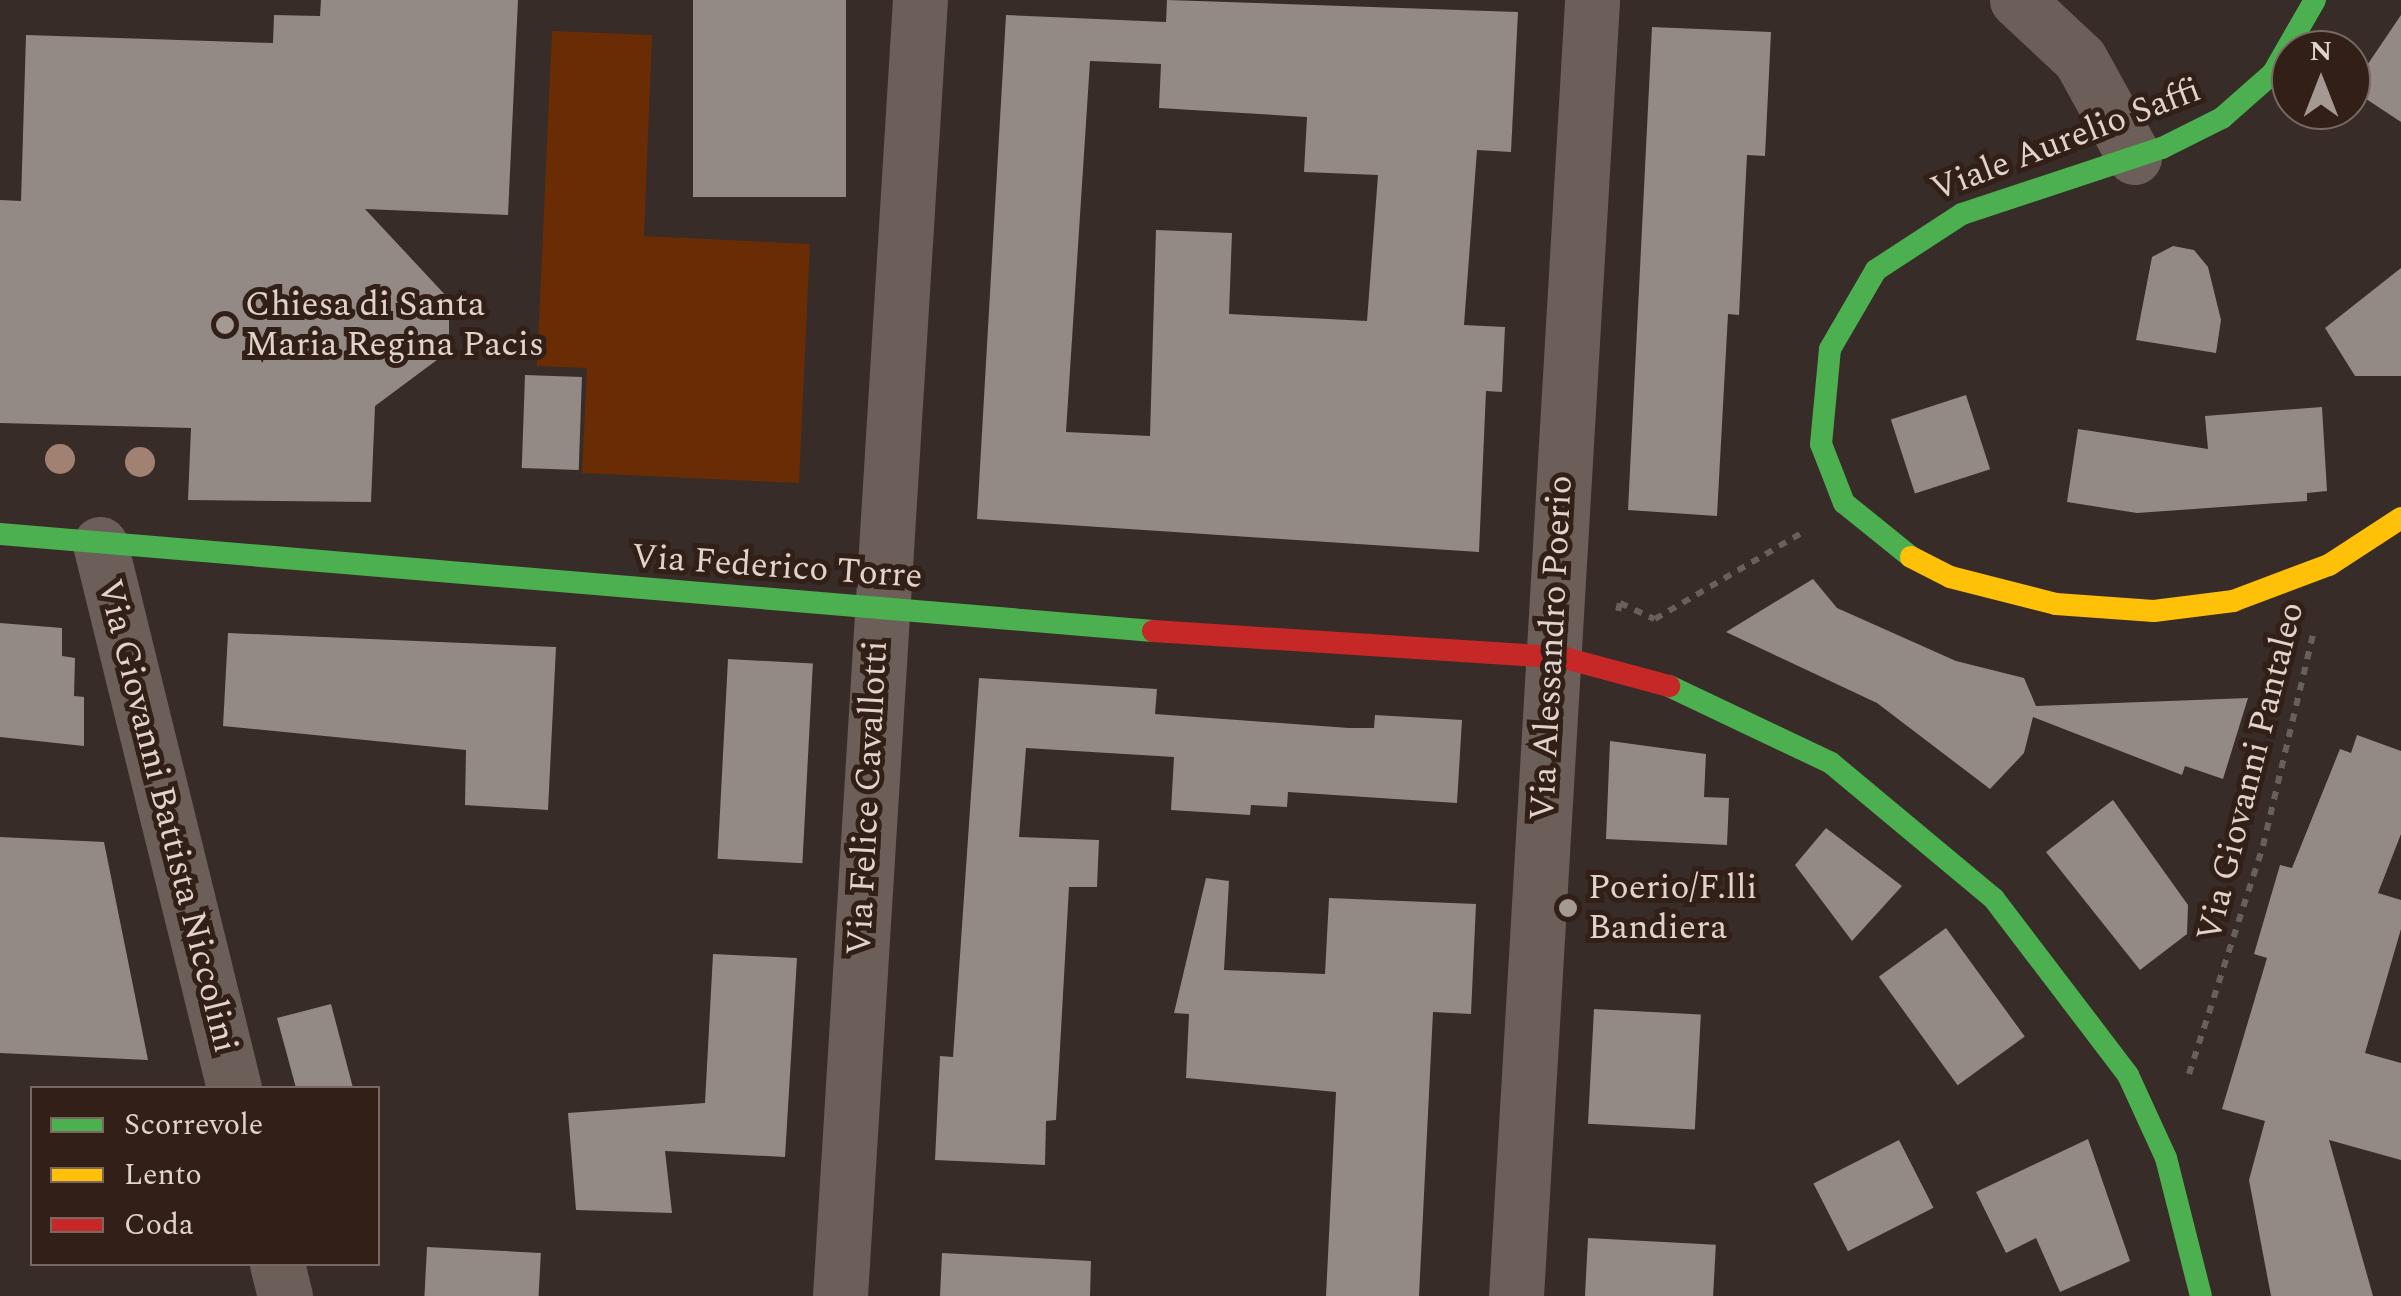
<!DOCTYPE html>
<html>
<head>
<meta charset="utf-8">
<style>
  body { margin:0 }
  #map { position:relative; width:2401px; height:1296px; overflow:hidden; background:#372c27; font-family:Spectral,serif }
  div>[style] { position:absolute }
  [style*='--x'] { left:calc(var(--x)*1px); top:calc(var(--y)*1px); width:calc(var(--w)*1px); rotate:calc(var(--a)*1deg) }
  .green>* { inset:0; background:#692c05 }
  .building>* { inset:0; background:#938a85; transform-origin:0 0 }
  .path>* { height:6px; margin-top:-3px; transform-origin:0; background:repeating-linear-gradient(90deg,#6a605b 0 8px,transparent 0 16px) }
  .street>* { height:55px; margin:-27.5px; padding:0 27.5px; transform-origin:27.5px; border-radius:27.5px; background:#6c5e58 }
  .fast>* { height:22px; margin:-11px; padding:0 11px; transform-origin:11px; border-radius:11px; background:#4caf50 }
  .slow>* { height:22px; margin:-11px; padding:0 11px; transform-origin:11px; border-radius:11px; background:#ffc107 }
  .jam>* { height:22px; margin:-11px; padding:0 11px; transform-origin:11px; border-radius:11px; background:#c62828 }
  .trees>* { width:30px; height:30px; margin:-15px; border-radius:50%; background:#a18172 }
  .dots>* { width:28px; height:28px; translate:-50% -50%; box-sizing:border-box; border:5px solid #322018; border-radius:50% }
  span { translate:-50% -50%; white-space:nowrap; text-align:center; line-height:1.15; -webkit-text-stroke:10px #322018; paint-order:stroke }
  .street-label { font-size:35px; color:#e0d3cd }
  .poi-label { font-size:35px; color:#e0d3cd }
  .left { translate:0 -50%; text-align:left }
  .legend { position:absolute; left:30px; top:1086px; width:350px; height:180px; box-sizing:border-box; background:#322018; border:2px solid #786860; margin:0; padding:12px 18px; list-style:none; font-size:30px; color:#e0d3cd }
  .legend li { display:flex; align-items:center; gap:20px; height:50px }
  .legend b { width:50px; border:2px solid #786860 }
  .north { position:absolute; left:2271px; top:30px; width:100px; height:100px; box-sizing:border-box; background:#322018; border:2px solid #786860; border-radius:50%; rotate:0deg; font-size:28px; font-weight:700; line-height:40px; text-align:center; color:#e0d3cd }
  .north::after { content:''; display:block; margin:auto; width:35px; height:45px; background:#a59993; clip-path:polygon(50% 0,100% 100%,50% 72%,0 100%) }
</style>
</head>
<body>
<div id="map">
  <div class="green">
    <i style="clip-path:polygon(552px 31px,652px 35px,644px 236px,810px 244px,799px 483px,582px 473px,587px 368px,537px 366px)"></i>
  </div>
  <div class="building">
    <i style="clip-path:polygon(321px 0,518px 0,508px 215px,365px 209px,449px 299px,449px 351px,375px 406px,371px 502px,188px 500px,191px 428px,0 423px,0 200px,21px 201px,26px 35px,273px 43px,274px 15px,320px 16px)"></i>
    <i style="left:693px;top:0;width:153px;height:197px"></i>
    <i style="clip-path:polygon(evenodd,1167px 0,1518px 12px,1511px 152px,1477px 150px,1464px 325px,1505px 327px,1502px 392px,1486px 391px,1479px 552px,977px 519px,1006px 15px,1166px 22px,1167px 0,1090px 61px,1161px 64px,1159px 108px,1307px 117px,1304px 172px,1378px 175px,1367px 321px,1229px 314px,1232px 233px,1156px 230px,1150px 436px,1066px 432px,1090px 61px)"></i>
    <i style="clip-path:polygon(2401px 15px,2401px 122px,2351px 89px)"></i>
    <i style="clip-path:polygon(1652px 27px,1771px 32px,1765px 156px,1747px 155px,1739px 315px,1728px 314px,1717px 516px,1628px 510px)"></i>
    <i style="clip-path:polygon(2173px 246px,2194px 250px,2208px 267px,2221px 320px,2216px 353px,2136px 340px,2152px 257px)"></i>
    <i style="clip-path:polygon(2401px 268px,2401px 376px,2355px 376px,2325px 328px)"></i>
    <i style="left:525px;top:375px;width:57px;height:93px;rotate:2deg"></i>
    <i style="left:1966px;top:395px;width:78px;height:79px;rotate:72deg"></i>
    <i style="clip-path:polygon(2322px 407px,2327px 491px,2307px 493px,2307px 501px,2137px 513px,2067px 502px,2078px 429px,2208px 449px,2205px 416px)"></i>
    <i style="clip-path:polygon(1813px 579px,1837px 608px,1956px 661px,2024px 678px,2036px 706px,2248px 698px,2223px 779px,2185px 766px,2182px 775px,2033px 717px,2024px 753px,1990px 789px,1877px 703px,1726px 632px)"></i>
    <i style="clip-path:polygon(0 623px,62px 628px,62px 656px,75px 658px,74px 696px,84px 697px,84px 746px,0 737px)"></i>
    <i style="clip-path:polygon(228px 633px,556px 647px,548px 810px,465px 805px,466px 750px,223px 726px)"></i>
    <i style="left:728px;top:659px;width:85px;height:200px;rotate:3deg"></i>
    <i style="clip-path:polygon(979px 678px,1157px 689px,1155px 714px,1349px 728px,1374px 728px,1375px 715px,1462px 720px,1457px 803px,1288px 792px,1287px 807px,1251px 805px,1250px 815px,1171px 810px,1174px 757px,1026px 748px,1019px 837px,1099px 840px,1097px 887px,1069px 887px,1056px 1120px,1046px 1121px,1045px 1165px,935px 1160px,940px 1056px,953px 1057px)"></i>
    <i style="clip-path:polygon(2357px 735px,2401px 751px,2401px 834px,2378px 893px,2401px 900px,2401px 929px,2365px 1053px,2401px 1063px,2401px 1160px,2329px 1140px,2373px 1296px,2271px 1296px,2249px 1180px,2265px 1121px,2222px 1109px,2267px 958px,2254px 954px,2280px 865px,2292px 868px,2340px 749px,2351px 753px)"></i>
    <i style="clip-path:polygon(1610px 741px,1706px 754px,1704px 797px,1729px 798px,1727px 845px,1606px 839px)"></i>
    <i style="clip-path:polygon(2113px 800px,2188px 905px,2187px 934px,2140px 970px,2046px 852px)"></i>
    <i style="clip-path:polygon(1826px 828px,1902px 886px,1852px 941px,1795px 865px)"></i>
    <i style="clip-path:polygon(0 837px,104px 842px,148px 1060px,0 1053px)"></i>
    <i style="clip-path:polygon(1206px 878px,1229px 881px,1224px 970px,1325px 974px,1329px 898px,1476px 904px,1471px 1014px,1433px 1012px,1419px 1296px,1326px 1296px,1336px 1092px,1186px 1078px,1189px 1014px,1174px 1013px)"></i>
    <i style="left:1946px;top:928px;width:134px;height:83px;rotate:54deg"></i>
    <i style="clip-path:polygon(713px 954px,797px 958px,785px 1157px,665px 1151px,672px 1213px,576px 1210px,568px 1113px,705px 1103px)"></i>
    <i style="clip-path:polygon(331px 1004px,353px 1088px,296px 1088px,277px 1018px)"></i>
    <i style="left:1594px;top:1009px;width:107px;height:115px;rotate:3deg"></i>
    <i style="clip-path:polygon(2088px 1139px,2130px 1261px,2060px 1292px,2036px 1238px,2006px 1253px,1976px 1192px)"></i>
    <i style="left:1899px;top:1140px;width:76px;height:96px;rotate:63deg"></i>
    <i style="left:1588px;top:1238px;width:128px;height:58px;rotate:3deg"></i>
    <i style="left:427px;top:1247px;width:114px;height:49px;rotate:3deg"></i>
    <i style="clip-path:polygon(942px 1253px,1091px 1261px,1090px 1296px,940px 1296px)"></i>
  </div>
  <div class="path">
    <i style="--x:1618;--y:611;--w:8;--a:-76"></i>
    <i style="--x:1620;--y:603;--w:38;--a:25"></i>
    <i style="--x:1655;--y:619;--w:168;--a:-30.4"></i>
    <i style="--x:2189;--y:1074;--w:240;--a:-72"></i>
    <i style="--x:2263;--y:846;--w:222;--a:-76.7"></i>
  </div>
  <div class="street">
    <i style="--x:2017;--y:0;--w:86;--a:43.1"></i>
    <i style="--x:2080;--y:59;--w:112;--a:61.1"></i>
    <i style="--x:100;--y:544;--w:560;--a:76.16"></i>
    <i style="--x:277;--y:1264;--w:33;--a:76"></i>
    <i style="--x:840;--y:1296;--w:1298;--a:-86.47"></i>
    <i style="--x:1516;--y:1296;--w:1298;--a:-86.64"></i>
  </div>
  <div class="fast">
    <i style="--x:0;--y:534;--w:1157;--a:4.81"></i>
    <i style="--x:1911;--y:557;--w:86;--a:-141.1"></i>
    <i style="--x:1844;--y:503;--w:63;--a:-111.3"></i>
    <i style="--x:1821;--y:444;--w:95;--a:-84.6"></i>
    <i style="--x:1830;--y:349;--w:91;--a:-59.8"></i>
    <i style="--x:1876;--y:270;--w:103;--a:-33.1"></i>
    <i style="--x:1962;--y:214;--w:211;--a:-18.3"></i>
    <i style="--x:2162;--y:148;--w:67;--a:-26.6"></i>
    <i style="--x:2222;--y:118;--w:68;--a:-41.4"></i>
    <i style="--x:2273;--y:73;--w:84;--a:-60.1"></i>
    <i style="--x:1669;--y:686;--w:179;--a:25.4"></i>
    <i style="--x:1831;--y:763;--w:212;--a:39.8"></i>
    <i style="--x:1994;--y:899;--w:221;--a:52.7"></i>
    <i style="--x:2128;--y:1075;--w:91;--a:65.4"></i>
    <i style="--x:2166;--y:1158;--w:142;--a:75.8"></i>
  </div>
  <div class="slow">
    <i style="--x:1911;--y:557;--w:44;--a:27.1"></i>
    <i style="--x:1950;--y:577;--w:109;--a:14.3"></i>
    <i style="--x:2056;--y:604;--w:98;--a:4.1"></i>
    <i style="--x:2154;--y:611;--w:80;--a:-7.2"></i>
    <i style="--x:2233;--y:601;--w:103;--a:-20.6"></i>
    <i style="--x:2329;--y:565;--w:86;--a:-33.1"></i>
  </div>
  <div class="jam">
    <i style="--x:1153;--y:631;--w:413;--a:3.7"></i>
    <i style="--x:1565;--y:658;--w:108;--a:15.1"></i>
  </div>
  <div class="trees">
    <i style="left:60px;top:459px"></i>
    <i style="left:140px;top:462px"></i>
  </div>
  <div class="dots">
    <i style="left:225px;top:325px;background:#a59993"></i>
    <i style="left:1568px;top:908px;background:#a59993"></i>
  </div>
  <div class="street-label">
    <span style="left:2066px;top:140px;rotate:-21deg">Viale Aurelio Saffi</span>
    <span style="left:777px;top:567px;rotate:4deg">Via Federico Torre</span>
    <span style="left:1552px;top:648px;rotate:-87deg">Via Alessandro Poerio</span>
    <span style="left:2251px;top:772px;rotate:-76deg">Via Giovanni Pantaleo</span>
    <span style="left:868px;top:798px;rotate:-87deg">Via Felice Cavallotti</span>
    <span style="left:167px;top:816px;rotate:76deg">Via Giovanni Battista Niccolini</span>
  </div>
  <div class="poi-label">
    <span class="left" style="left:245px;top:325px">Chiesa di Santa<br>Maria Regina Pacis</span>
    <span class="left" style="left:1588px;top:908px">Poerio/F.lli<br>Bandiera</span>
  </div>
  <ul class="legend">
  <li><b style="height:12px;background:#4caf50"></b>Scorrevole</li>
  <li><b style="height:12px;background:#ffc107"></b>Lento</li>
  <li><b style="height:12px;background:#c62828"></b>Coda</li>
  </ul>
  <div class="north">N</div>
</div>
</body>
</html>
